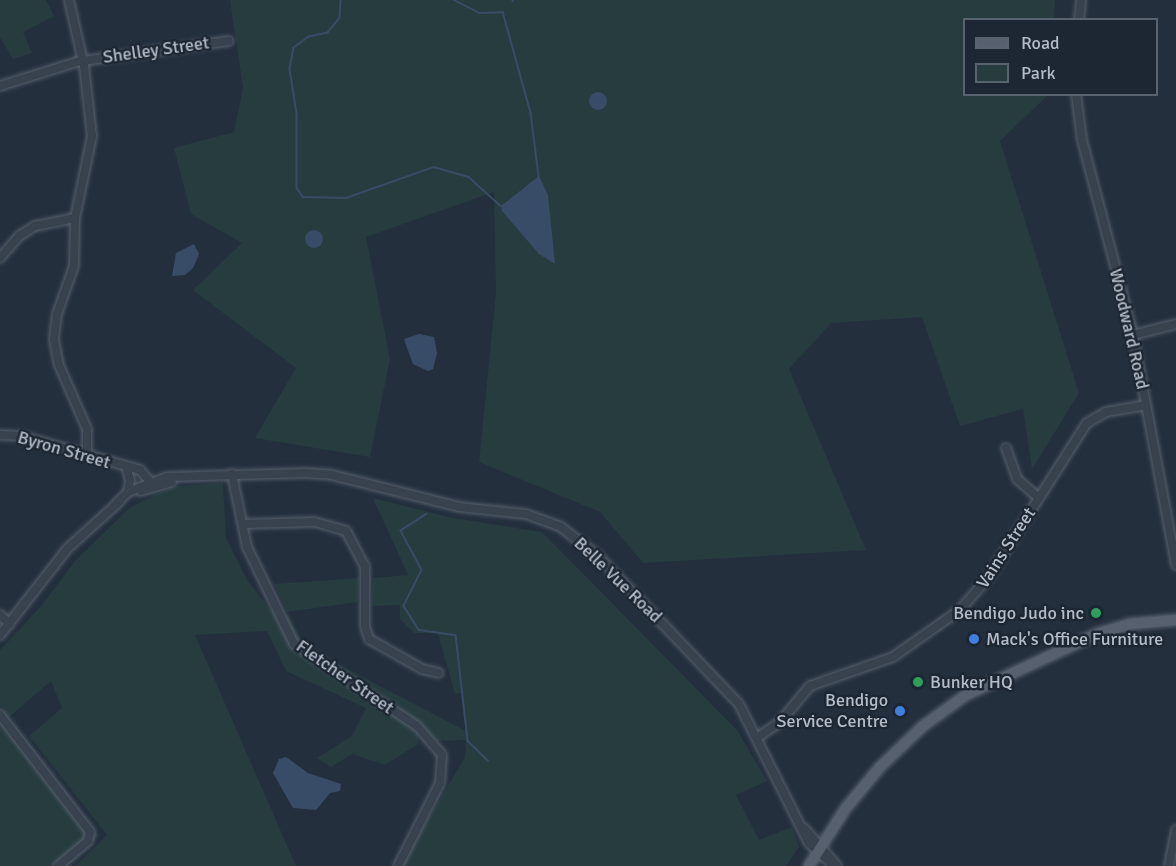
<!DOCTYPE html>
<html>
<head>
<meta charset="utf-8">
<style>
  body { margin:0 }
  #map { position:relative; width:1176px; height:866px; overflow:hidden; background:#242f3e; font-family:Signika,sans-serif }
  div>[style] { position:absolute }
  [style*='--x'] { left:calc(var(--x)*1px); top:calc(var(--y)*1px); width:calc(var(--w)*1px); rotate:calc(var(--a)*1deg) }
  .green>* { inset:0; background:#263c3f }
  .water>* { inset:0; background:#394c67 }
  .round { border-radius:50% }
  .stream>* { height:1.5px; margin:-0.75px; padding:0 0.75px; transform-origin:0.75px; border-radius:0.75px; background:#394c67 }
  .roads { filter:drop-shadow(0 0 2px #565f6c) drop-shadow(0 0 2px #565f6c) }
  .minor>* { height:8px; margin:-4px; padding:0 4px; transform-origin:4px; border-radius:4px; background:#38414e }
  .major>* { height:10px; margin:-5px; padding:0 5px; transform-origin:5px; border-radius:5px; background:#56606e }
  .dots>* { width:16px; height:16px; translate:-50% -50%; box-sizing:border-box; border:3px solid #1d2633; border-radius:50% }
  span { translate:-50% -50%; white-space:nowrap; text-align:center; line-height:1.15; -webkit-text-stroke:5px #1d2633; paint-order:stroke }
  .street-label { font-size:18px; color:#b4bcc9 }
  .poi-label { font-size:18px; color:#b4bcc9 }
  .right { translate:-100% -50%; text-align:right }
  .left { translate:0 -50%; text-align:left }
  .legend { position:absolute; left:963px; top:18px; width:195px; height:78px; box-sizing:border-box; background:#1d2633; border:2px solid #59626f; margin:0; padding:8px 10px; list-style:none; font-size:18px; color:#b4bcc9 }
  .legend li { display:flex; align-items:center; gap:12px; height:30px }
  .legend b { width:30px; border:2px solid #59626f }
</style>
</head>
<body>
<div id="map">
  <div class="green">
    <i style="clip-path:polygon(0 0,46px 0,54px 16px,23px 32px,32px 53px,13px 59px,0 37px)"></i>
    <i style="clip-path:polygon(230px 0,1055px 0,1054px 19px,964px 20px,964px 94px,1048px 95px,1000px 141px,1079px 393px,1032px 469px,1023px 409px,960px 426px,922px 317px,831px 323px,789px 369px,866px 550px,643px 563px,600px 512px,479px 462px,496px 293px,494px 192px,366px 237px,390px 359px,370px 457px,255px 438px,296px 368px,193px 290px,242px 243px,191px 214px,174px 148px,234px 132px,243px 88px)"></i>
    <i style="clip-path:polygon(223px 483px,226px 538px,247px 580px,274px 614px,291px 647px,418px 729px,418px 744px,385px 765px,352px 754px,331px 767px,317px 758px,352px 736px,366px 708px,286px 671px,267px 631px,195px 635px,296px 866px,75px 866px,107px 835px,29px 736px,62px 708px,51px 681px,9px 717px,0 705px,0 650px,43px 604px,75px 561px,128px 509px,158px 493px,179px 486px)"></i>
    <i style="clip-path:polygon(373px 498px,453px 518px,542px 532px,737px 730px,767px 781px,736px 795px,759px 840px,792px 827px,799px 847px,786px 866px,392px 866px,403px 861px,465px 757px,466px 740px,437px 741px,423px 728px,301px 648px,284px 617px,288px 615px,305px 647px,466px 731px,463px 692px,455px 694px,438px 633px,414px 633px,400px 619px,400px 605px,372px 606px,373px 578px,408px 575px)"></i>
    <i style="clip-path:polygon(359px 578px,358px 602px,287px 612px,274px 584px)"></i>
    <i style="clip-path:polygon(0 706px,99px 836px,67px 866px,0 866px)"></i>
  </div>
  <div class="water">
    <i class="round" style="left:589px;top:92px;width:18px;height:18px"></i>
    <i style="clip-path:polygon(539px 176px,548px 195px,555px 264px,539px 254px,502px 211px,501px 206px)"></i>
    <i class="round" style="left:305px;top:230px;width:18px;height:18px"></i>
    <i style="clip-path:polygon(194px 244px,199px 254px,193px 268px,185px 275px,172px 276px,176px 253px)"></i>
    <i style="clip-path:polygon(419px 334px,434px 337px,437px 353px,433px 369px,428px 371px,413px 364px,406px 345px,404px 339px)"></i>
    <i style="clip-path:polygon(286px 757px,308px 773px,341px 784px,340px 791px,330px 793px,316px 810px,293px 808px,273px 773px,279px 759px)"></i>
  </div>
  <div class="stream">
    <i style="--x:341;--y:0;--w:18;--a:93"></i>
    <i style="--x:340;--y:18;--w:19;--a:129"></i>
    <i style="--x:328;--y:33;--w:19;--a:168"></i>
    <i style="--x:309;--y:37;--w:19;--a:144"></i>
    <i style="--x:294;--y:48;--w:21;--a:101"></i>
    <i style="--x:290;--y:69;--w:45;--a:81"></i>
    <i style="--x:297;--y:113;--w:75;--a:90"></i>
    <i style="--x:297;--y:188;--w:11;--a:56"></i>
    <i style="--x:303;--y:197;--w:43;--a:1.3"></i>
    <i style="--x:346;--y:198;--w:93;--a:-19.4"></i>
    <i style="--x:434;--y:167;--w:36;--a:16"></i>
    <i style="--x:469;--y:177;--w:43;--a:42.2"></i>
    <i style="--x:454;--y:0;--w:28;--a:27"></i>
    <i style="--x:479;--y:13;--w:24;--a:-2"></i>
    <i style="--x:503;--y:12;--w:105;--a:74.5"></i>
    <i style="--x:531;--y:113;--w:64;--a:82.8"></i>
    <i style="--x:513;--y:0;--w:1;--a:90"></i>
    <i style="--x:427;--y:514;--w:31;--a:147"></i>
    <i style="--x:401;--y:531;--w:44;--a:61.7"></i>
    <i style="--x:422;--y:570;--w:40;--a:116.6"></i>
    <i style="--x:404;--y:606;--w:28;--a:58"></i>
    <i style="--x:419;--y:630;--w:37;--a:8"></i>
    <i style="--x:456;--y:635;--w:107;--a:83.5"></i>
    <i style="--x:468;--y:741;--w:28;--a:44"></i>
  </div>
  <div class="roads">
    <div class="minor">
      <i style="--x:69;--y:0;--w:68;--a:77.2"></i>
      <i style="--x:84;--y:66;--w:70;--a:83.5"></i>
      <i style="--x:92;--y:136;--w:84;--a:101.7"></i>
      <i style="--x:75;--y:218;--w:48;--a:91.2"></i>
      <i style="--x:74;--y:266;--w:51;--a:109.5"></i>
      <i style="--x:57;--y:314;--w:26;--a:97"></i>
      <i style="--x:54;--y:340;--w:25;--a:79"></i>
      <i style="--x:59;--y:365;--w:70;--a:66.4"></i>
      <i style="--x:87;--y:429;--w:27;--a:90"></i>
      <i style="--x:1079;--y:20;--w:20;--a:-84"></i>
      <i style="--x:83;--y:61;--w:147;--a:-7.8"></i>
      <i style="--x:0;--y:86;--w:87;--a:-17.4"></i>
      <i style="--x:1076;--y:94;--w:46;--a:82.6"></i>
      <i style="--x:1082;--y:140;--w:202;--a:75.3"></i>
      <i style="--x:1133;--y:335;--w:234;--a:79.4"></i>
      <i style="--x:0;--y:258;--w:29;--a:-49"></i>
      <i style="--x:19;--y:236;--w:19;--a:-32"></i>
      <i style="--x:35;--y:226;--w:41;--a:-11.3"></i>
      <i style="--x:1133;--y:335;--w:44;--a:-14.3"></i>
      <i style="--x:0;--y:435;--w:21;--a:3"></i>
      <i style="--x:21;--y:436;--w:124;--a:15.9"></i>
      <i style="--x:140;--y:470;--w:18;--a:49"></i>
      <i style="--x:1006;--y:448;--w:33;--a:70"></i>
      <i style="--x:1017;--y:479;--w:28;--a:41"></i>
      <i style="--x:127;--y:469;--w:11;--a:75"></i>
      <i style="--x:130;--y:480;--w:12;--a:99"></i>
      <i style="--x:232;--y:474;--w:75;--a:78.4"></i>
      <i style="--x:247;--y:547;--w:108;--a:64.1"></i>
      <i style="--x:294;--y:644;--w:148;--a:33.7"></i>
      <i style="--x:417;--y:726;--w:38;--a:49"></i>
      <i style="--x:442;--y:755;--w:28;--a:94"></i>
      <i style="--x:440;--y:783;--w:93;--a:116.8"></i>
      <i style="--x:141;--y:491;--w:32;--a:-16"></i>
      <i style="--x:115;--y:505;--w:18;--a:-45"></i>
      <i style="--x:128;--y:492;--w:42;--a:-21"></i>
      <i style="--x:167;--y:477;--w:139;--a:-1.6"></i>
      <i style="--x:306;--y:473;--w:26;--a:4"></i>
      <i style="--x:332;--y:475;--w:131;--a:14.1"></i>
      <i style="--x:459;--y:507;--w:67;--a:6"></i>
      <i style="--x:526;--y:514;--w:37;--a:20"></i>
      <i style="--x:561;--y:527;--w:47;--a:38.1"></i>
      <i style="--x:598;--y:556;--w:204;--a:46.4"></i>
      <i style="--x:739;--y:704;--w:156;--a:63.3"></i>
      <i style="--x:809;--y:843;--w:34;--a:43"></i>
      <i style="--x:244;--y:524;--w:71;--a:-1.6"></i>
      <i style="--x:315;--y:522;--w:32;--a:16"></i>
      <i style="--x:346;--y:531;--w:40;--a:62"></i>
      <i style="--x:365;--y:566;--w:60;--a:90"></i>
      <i style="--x:365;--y:626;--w:14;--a:73"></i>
      <i style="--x:369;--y:639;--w:61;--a:29.5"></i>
      <i style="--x:422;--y:669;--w:17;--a:13"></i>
      <i style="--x:0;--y:615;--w:13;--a:42"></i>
      <i style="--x:0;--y:635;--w:110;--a:-52"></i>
      <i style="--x:68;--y:548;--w:69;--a:-42"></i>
      <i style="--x:0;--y:715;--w:148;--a:52.4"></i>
      <i style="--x:90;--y:832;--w:9;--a:103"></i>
      <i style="--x:88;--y:841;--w:39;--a:140"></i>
      <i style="--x:758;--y:737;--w:27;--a:-34"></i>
      <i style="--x:780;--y:722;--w:47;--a:-50.2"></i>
      <i style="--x:810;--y:686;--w:88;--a:-19.3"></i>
      <i style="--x:893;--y:657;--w:83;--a:-35.2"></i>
      <i style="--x:961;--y:609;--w:45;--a:-49.5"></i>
      <i style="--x:990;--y:575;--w:180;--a:-57.5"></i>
      <i style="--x:1087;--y:423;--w:22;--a:-30"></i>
      <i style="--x:1106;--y:412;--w:41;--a:-9.9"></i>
      <i style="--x:804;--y:828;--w:50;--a:49"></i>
      <i style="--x:1169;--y:866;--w:37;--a:-79"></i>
    </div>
    <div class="major">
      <i style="--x:809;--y:866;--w:69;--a:-57.5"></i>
      <i style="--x:846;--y:808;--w:53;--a:-50.3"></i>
      <i style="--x:880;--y:767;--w:59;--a:-43.6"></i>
      <i style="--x:923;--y:726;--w:53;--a:-35.8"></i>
      <i style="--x:966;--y:695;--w:145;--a:-25"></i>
      <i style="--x:1097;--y:634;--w:34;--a:-17"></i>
      <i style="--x:1130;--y:624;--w:46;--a:-5"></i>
    </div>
  </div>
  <div class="dots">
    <i style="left:1096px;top:613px;background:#2e9e5b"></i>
    <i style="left:974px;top:639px;background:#3f7fe0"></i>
    <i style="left:918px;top:682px;background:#2e9e5b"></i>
    <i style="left:900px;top:711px;background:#3f7fe0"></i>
  </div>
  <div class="street-label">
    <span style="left:156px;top:50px;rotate:-8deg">Shelley Street</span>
    <span style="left:1129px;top:329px;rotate:77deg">Woodward Road</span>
    <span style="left:64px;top:450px;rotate:16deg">Byron Street</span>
    <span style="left:1006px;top:548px;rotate:-57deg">Vains Street</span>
    <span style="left:618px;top:580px;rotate:44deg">Belle Vue Road</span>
    <span style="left:345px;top:677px;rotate:35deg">Fletcher Street</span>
  </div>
  <div class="poi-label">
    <span class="right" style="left:1084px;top:613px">Bendigo Judo inc</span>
    <span class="left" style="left:986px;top:639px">Mack's Office Furniture</span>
    <span class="left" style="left:930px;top:682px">Bunker HQ</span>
    <span class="right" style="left:888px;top:711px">Bendigo<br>Service Centre</span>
  </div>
  <ul class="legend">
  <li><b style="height:8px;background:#56606e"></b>Road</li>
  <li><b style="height:16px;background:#263c3f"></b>Park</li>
  </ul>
</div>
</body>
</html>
